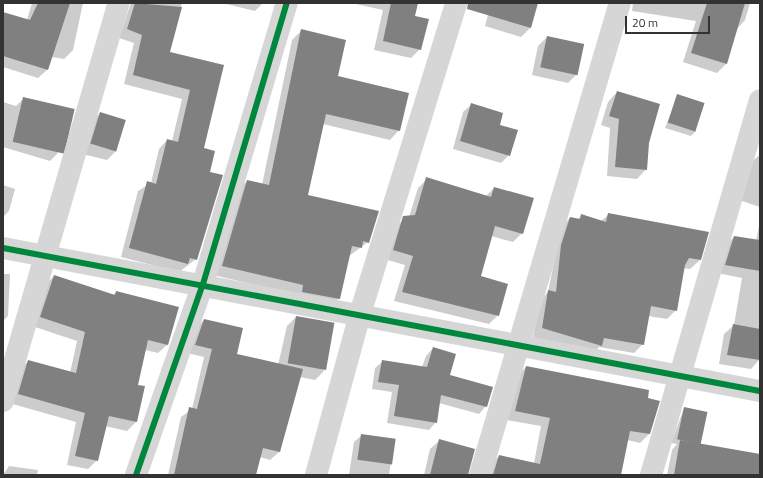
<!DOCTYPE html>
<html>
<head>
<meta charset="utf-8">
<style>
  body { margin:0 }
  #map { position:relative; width:763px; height:478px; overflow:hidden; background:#fff; font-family:"Titillium Web",sans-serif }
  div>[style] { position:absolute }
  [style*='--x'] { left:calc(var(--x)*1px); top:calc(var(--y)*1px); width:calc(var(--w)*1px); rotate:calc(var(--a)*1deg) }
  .shadow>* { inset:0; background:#0003 }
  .building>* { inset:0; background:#808080; transform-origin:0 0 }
  .minor>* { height:22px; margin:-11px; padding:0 11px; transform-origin:11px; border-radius:11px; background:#d6d6d6 }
  .cycleway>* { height:6px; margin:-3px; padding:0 3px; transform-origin:3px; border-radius:3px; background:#00873e }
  span { translate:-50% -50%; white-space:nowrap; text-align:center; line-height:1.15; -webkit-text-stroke:4px #fff; paint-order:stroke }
  .frame { position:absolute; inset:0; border:4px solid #323232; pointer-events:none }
  .scale { position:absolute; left:625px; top:16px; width:85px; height:18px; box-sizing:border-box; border:2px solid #323232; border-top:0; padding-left:5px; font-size:12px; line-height:14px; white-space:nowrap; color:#323232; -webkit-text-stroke:3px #fff; paint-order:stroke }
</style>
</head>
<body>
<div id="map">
  <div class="shadow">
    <i style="clip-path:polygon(32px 3px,83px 3px,73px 50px,64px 59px,52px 57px,48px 69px,38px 78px,3px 67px,3px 13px,27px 20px)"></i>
    <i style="clip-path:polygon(131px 3px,182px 3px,169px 53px,223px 66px,203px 149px,209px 173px,196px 259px,179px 272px,121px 257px,138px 191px,151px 183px,159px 149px,167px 140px,172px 141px,182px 99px,124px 84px,134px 43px,119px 38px)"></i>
    <i style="clip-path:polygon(222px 3px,263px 3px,255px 11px)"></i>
    <i style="clip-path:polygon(351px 3px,417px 3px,414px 17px,420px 49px,411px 58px,374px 50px,383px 10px)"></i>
    <i style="clip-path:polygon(491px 3px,537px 3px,530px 28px,521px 37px,485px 26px)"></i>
    <i style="clip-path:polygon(633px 3px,750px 3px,745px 20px,736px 30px,726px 64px,717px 73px,683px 62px,696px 21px,632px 11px)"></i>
    <i style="clip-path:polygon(301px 31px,337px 77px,399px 130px,390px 140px,323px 124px,307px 195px,368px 242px,349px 256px,339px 298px,330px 308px,295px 294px,213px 275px,238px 190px,247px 181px,262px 185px,292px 40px)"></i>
    <i style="clip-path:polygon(547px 37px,577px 74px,568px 83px,532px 75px,538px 46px)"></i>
    <i style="clip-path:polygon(617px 92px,648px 143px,646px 169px,637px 179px,607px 176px,610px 128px,601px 125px,608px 102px)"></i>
    <i style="clip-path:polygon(678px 96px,696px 131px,691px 136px,665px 128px)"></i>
    <i style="clip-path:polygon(24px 98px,58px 153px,50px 161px,3px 147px,3px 102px,16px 106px)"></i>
    <i style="clip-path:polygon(471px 105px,499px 125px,509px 155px,501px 163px,453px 149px,463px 112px)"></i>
    <i style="clip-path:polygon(100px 113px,116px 151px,107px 160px,82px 154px,91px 122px)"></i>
    <i style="clip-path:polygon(758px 156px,760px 157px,760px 207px,739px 200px,749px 165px)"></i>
    <i style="clip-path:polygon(427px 179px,486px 196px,494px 188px,522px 233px,513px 242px,491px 236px,480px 276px,498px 315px,489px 324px,394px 301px,405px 265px,384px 259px,394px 227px,409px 217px,418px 188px)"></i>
    <i style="clip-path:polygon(3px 185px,15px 189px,9px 211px,3px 217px)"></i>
    <i style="clip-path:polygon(582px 215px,601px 221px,608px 215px,700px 260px,690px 269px,683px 268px,676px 310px,667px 319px,648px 316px,643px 344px,634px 353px,599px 347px,592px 354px,533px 337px,540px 301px,548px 292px,561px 227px,570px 218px,578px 219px)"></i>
    <i style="clip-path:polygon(760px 221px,759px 360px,751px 369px,719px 364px,724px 334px,734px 325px,742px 278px,717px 273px,725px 246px,734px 237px,756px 241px)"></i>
    <i style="clip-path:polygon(3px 274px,10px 274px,8px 316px,3px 321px)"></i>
    <i style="clip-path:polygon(54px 276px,113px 295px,116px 292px,168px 344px,158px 353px,145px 350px,137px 385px,136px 422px,127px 431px,105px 426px,97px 460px,88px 469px,67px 465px,76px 422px,9px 403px,19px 371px,28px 361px,70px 373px,77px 341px,32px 326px,45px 285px)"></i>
    <i style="clip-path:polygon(296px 317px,324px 371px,315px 380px,300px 377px,279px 452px,270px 460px,260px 457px,255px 475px,168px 475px,181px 417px,192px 409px,204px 357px,187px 353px,196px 328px,204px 320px,236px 355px,278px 365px,287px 326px)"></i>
    <i style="clip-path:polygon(433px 348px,449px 376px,486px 406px,479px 414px,439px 403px,436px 422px,429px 430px,387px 423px,392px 392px,372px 389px,375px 368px,383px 361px,422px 367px,426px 356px)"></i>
    <i style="clip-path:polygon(526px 367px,648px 391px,649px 434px,640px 443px,627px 440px,620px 475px,487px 475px,490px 465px,499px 456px,534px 463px,541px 426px,507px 420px,517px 376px)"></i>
    <i style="clip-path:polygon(684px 408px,697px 444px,760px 455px,760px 475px,667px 475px,672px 450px,677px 444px,671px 443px)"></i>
    <i style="clip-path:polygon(362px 435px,394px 440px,389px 475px,349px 475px,354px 442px)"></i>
    <i style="clip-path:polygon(440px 440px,468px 475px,424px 475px,430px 449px)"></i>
    <i style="clip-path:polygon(9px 466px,38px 470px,37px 475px,3px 475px)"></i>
  </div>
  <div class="building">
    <i style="clip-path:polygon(38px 3px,70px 3px,48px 70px,3px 56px,3px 12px,30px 20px)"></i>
    <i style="clip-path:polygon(135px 3px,182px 7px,170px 52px,224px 65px,204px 148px,215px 151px,210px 172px,223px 175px,197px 260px,190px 258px,188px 264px,129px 248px,147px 181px,156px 184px,167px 139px,178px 142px,190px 90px,133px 75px,142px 35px,127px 29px)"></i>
    <i style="clip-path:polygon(391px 3px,418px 3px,415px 16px,429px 19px,421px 50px,383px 41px)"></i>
    <i style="clip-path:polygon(468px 3px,538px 3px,531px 28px,467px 9px)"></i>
    <i style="clip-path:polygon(707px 3px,745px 3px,727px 64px,691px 53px)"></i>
    <i style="clip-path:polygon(301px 29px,346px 40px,338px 76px,409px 93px,400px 131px,326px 114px,308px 195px,379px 211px,369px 243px,363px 241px,362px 248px,352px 246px,340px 299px,302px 292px,303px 285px,222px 266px,247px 180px,269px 185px)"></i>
    <i style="left:547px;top:36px;width:38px;height:32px;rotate:12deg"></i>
    <i style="clip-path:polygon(617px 91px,660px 104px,649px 143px,647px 170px,615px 167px,619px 119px,609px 116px)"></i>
    <i style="left:677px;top:94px;width:29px;height:30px;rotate:18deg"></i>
    <i style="left:23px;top:97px;width:53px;height:46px;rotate:13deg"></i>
    <i style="clip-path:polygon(471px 103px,503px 113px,500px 125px,518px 130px,510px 156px,460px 141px)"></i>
    <i style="left:100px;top:112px;width:27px;height:33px;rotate:17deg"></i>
    <i style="clip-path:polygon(426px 177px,491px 197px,494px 187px,534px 198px,523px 234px,495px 226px,481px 276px,508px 284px,499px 316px,402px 292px,413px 256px,393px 250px,403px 216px,415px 215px)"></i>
    <i style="clip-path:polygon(608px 213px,709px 232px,701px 260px,689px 258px,685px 265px,677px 311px,651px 306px,644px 345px,604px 338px,602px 346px,542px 328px,548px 290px,556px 292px,561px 245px,570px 217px,580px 219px,581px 214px,606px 222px)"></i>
    <i style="clip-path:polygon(734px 236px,760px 240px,760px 271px,725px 265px)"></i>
    <i style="clip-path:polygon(54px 275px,115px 295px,116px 291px,179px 307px,168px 345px,148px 340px,138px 385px,145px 386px,137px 422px,109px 416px,98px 461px,75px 456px,85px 413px,18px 394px,28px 360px,76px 373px,85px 332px,40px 317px)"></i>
    <i style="left:296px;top:316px;width:39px;height:48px;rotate:10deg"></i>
    <i style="clip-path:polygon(204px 319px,243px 328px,237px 354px,303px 369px,280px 452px,263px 448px,256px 475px,174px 475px,189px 407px,197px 409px,212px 349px,195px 345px)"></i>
    <i style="clip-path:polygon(733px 324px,760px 329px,760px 360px,727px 355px)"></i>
    <i style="clip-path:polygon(433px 347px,456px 354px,450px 375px,493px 387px,487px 407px,441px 395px,437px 423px,394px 416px,399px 385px,378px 382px,382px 360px,427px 367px)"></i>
    <i style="clip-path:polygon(526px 366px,649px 390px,648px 398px,660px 401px,650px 434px,630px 431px,621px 475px,493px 475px,499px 455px,540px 464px,550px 418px,515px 411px)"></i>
    <i style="left:684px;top:407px;width:24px;height:33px;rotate:12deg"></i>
    <i style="left:361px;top:434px;width:35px;height:26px;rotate:8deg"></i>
    <i style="clip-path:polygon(439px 439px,475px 449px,468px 475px,430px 475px)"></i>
    <i style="clip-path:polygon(680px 440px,760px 454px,760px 475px,674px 475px)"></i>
  </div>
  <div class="minor">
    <i style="--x:3;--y:248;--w:770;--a:10.7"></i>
    <i style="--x:3;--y:401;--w:415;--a:-73.8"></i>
    <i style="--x:136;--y:475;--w:202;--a:-70.7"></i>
    <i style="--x:203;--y:284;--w:293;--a:-73.4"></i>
    <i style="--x:316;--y:475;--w:167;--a:-74.7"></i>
    <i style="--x:360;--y:314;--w:325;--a:-72.8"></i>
    <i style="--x:480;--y:475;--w:492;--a:-73.5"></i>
    <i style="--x:651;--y:475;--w:390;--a:-73.8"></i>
  </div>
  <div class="cycleway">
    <i style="--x:3;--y:248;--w:770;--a:10.7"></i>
    <i style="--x:136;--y:475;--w:202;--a:-70.7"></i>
    <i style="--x:203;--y:284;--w:293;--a:-73.4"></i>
  </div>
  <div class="frame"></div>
  <div class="scale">20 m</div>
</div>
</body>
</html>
